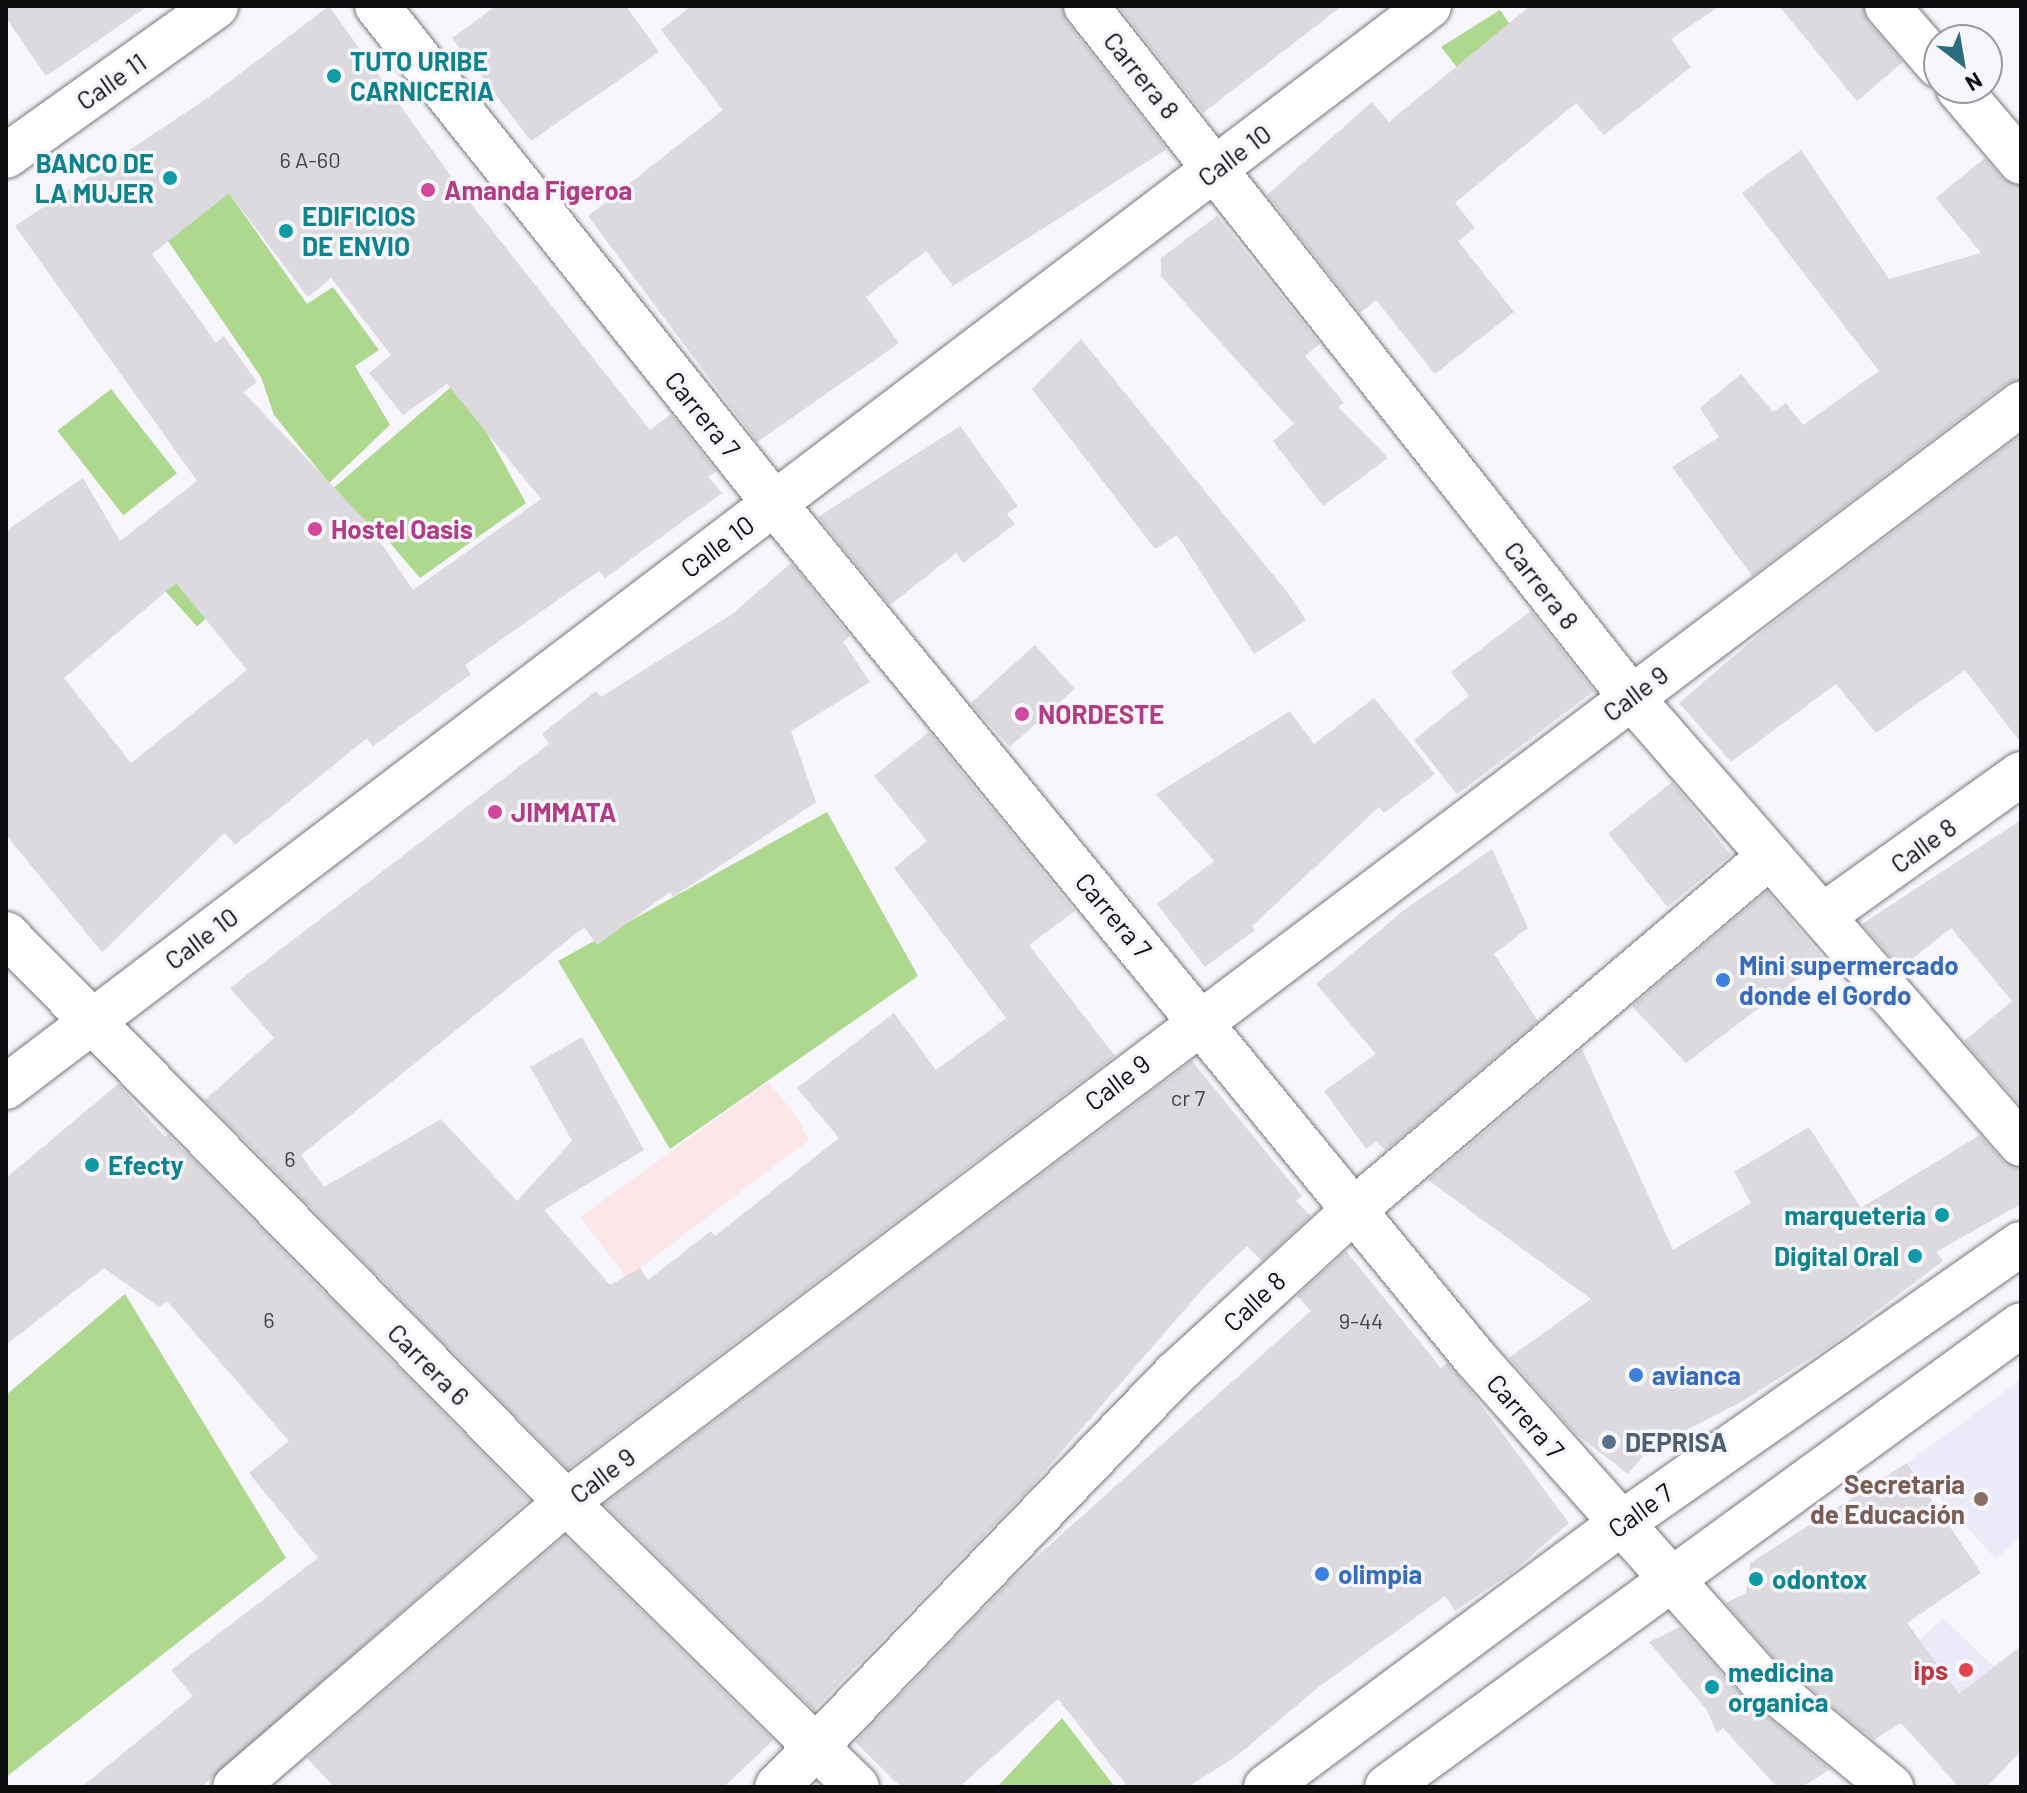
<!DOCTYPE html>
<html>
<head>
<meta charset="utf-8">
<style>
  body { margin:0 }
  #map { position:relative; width:2027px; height:1793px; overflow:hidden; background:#f6f6fc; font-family:Barlow,sans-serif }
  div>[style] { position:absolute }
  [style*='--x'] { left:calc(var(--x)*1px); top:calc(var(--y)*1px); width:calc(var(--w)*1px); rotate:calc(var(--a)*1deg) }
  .commercial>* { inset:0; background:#fce6e8 }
  .built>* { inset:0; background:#ebeaf8 }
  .green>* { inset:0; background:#add88e; transform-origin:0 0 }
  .building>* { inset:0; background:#dcd9df; transform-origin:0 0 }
  .roads { filter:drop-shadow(0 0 2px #77777c) drop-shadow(0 0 2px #77777c) }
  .minor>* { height:44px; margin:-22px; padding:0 22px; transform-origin:22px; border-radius:22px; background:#fff }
  .dots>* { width:22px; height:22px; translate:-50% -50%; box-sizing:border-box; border:4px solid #f6f6fc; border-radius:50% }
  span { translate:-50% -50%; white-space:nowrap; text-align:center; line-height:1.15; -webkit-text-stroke:7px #f6f6fc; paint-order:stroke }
  .number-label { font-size:22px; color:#424144 }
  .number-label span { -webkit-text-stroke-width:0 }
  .culture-label { font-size:26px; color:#0d838f; font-weight:700 }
  .left { translate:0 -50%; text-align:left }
  .right { translate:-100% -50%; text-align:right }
  .street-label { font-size:26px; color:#0e0e10 }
  .hotel-label { font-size:26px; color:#b23c85; font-weight:700 }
  .shop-label { font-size:26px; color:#366cbe; font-weight:700 }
  .service-label { font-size:26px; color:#4e5e75; font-weight:700 }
  .education-label { font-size:26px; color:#785e54; font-weight:700 }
  .health-label { font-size:26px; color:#be3a42; font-weight:700 }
  .frame { position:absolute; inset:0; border:8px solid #0e0e10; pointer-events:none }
  .north { position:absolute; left:1923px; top:24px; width:80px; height:80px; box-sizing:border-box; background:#f6f6fc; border:2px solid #99999e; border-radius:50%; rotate:149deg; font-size:22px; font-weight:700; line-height:32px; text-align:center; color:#0e0e10 }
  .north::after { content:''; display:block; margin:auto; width:28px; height:36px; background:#2a6d7f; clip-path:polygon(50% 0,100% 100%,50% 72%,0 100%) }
</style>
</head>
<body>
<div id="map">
  <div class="commercial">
    <i style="clip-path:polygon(768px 1082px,795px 1114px,809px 1140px,627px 1278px,580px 1217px)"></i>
  </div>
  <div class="built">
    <i style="clip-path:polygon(2021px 1380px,2021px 1535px,1996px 1559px,1907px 1463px)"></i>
    <i style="clip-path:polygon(1943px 1618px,2021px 1693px,2021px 1760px,1912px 1647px)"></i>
  </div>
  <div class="green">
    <i style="clip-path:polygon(1500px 10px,1568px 107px,1521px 148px,1441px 47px)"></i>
    <i style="clip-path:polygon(229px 193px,307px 304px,333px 287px,379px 350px,355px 366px,390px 425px,329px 483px,274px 415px,261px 377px,168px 241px)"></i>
    <i style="clip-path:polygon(458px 381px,526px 503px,420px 578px,379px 530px,341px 562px,295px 521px)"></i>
    <i style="left:111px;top:389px;width:107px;height:68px;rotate:52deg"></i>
    <i style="left:201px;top:553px;width:52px;height:52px;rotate:48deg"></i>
    <i style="clip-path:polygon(827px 812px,918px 976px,670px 1149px,558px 961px)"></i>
    <i style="clip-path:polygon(125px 1294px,286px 1558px,6px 1777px,6px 1395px)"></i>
    <i style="clip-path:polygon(1062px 1718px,1115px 1787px,997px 1787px)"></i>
  </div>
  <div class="building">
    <i style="clip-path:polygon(6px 6px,148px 6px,46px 76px,6px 18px)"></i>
    <i style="clip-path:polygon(evenodd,329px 6px,468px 200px,650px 430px,671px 414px,716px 471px,708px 477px,722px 493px,605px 578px,599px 571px,465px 665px,471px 674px,373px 746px,367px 738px,235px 845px,225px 833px,102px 952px,6px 835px,6px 531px,83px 478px,120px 541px,197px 481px,15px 226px,212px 95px,329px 6px,229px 193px,308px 297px,331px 278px,391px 355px,369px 373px,403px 415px,447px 384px,541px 499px,413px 590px,366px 521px,243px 392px,257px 382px,224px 336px,216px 343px,152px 254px,229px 193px,329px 6px,176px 583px,247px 670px,131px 763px,64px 678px,176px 583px)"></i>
    <i style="clip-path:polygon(496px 6px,626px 6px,659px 52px,531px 141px,452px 38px)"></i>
    <i style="clip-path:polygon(691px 6px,1062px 6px,1066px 21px,1167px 149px,953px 286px,926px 251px,866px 297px,899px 343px,757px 442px,588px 216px,723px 110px,661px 30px)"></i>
    <i style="clip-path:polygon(1118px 6px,1342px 6px,1203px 113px)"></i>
    <i style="clip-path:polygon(1530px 6px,1720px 6px,1671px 39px,1691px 67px,1604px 135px,1576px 103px,1455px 203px,1475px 228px,1458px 241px,1514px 312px,1435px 374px,1376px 300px,1360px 313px,1267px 195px,1372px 102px,1389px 122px)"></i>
    <i style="clip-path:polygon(1779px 6px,1863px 6px,1868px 22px,1903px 62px,1857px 101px)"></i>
    <i style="clip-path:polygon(1801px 150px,1889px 279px,1981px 253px,1936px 198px,1985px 158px,2003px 179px,2021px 186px,2021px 380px,2006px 384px,1752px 576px,1672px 467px,1719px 437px,1700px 408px,1741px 374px,1773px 412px,1786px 403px,1803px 425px,1879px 371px,1742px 193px)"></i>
    <i style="clip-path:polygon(1217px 216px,1320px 344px,1305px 356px,1344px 403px,1338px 407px,1388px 458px,1323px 506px,1273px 441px,1294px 424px,1161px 276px,1161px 258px)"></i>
    <i style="clip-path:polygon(1081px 339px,1287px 592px,1306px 620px,1254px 654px,1177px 535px,1155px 549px,1032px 389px)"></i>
    <i style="clip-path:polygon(960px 426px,1018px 506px,1007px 514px,1015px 524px,963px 563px,956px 553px,890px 605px,818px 517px)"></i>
    <i style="clip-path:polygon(2021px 435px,2021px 743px,1965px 670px,1876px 733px,1836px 684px,1731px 762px,1679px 703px,1769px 626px)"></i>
    <i style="clip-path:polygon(791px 563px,850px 636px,843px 642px,870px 682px,791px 731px,816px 802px,673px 897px,670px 892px,597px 945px,584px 927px,301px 1155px,324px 1187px,441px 1119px,517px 1201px,572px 1141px,530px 1067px,582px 1037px,644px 1150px,544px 1210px,610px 1285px,640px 1268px,648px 1280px,711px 1231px,715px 1236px,839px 1138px,797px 1088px,894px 1013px,936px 1070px,1006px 1018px,894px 868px,927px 841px,874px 776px,929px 732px,1075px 911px,1029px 945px,1115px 1056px,568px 1469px,205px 1100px,274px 1038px,230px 988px,549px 744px,542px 734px,596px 691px,601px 697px,731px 615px)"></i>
    <i style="clip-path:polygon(1531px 611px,1594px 691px,1457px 794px,1414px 740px,1469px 696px,1451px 672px)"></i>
    <i style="left:1035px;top:645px;width:59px;height:87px;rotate:48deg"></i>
    <i style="clip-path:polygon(1374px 698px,1435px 774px,1384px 813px,1379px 807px,1252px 926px,1255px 930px,1205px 967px,1157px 904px,1214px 861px,1156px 794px,1290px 711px,1314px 744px)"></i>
    <i style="left:1672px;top:782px;width:94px;height:82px;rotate:51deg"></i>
    <i style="clip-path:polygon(2021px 820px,2021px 1106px,1964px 1041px,2012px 1001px,1951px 928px,1901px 968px,1862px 924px)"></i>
    <i style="clip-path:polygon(1492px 849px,1528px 928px,1494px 954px,1538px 1021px,1386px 1150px,1376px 1142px,1366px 1149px,1324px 1091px,1376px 1054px,1316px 984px,1404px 910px)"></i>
    <i style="clip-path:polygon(1767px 891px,1824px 959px,1686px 1063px,1632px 1006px)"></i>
    <i style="clip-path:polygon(1582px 1049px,1673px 1250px,1751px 1203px,1734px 1172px,1809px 1127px,1861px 1208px,1980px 1135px,2003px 1161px,2021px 1168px,2021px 1204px,1936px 1252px,1943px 1261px,1830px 1346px,1741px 1402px,1648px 1450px,1628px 1474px,1575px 1433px,1509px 1358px,1591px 1299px,1428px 1180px)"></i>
    <i style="clip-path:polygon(1192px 1061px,1302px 1196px,1296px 1201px,1311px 1216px,1262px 1261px,1247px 1246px,1207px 1284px,1030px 1488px,814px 1710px,604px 1504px)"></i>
    <i style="clip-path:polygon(118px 1084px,165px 1137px,168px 1134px,529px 1500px,202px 1787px,82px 1787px,193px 1696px,171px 1670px,318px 1558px,249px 1473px,289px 1441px,167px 1301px,159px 1307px,104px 1268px,6px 1345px,6px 1178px)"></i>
    <i style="clip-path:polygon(1346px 1251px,1441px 1368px,1447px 1363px,1470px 1390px,1569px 1523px,1511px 1573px,1455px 1611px,1445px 1596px,1316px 1689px,1238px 1755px,1188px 1787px,1128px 1787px,1058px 1699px,959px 1787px,901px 1787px,855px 1742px,1014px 1577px,1311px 1311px,1297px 1296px)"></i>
    <i style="clip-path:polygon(1907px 1463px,1981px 1573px,1907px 1623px,1959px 1694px,2021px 1646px,2021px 1751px,1987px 1787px,1959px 1787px,1901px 1723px,1874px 1740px,1775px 1659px,1726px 1603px,1746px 1593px,1750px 1563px)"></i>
    <i style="clip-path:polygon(565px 1536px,773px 1740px,724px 1787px,334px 1787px,307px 1758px)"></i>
    <i style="clip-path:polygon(1680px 1627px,1742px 1696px,1830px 1769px,1802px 1787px,1777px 1787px,1723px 1728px,1717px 1733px,1707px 1710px,1649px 1642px)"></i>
  </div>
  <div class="roads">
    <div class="minor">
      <i style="--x:377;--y:6;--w:636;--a:51.38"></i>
      <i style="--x:774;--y:503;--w:1107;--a:50.65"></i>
      <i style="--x:1476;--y:1359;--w:425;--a:48.4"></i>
      <i style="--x:1758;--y:1677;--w:173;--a:39.6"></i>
      <i style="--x:1086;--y:6;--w:880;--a:51.74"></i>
      <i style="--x:1631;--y:697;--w:593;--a:48.9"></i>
      <i style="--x:1887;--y:6;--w:79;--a:49.1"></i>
      <i style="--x:1958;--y:88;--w:97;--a:49.6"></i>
      <i style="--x:6;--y:156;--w:258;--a:-35.5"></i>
      <i style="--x:1824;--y:915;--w:242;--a:-35.6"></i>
      <i style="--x:6;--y:934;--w:798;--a:45.41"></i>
      <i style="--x:566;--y:1502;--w:407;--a:44.4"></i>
      <i style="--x:6;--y:1087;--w:1787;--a:-37.22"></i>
      <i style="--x:235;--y:1787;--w:437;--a:-40.7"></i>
      <i style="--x:566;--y:1502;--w:1823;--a:-37.04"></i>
      <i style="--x:777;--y:1787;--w:574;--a:-46.06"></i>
      <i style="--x:1175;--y:1374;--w:246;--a:-42.5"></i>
      <i style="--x:1356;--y:1208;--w:543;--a:-40.37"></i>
      <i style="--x:1266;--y:1787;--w:440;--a:-36.6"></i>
      <i style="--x:1619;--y:1525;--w:490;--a:-35"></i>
      <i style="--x:1387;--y:1787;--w:784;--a:-36.08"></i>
    </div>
  </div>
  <div class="dots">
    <i style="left:334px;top:76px;background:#0f9aa8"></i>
    <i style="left:170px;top:178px;background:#0f9aa8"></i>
    <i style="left:428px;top:190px;background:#d1479c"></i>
    <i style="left:286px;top:231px;background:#0f9aa8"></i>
    <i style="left:315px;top:529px;background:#d1479c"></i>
    <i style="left:1022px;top:714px;background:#d1479c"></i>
    <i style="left:495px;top:812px;background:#d1479c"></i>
    <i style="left:1723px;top:980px;background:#3f7fe0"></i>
    <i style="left:92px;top:1165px;background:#0f9aa8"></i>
    <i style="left:1942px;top:1215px;background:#0f9aa8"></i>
    <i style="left:1915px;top:1256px;background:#0f9aa8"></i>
    <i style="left:1636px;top:1375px;background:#3f7fe0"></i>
    <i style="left:1609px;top:1442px;background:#5c6f8a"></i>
    <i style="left:1981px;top:1499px;background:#8d6e63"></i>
    <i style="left:1322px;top:1574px;background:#3f7fe0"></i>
    <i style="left:1756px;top:1579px;background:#0f9aa8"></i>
    <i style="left:1966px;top:1670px;background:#e0444e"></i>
    <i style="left:1712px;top:1687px;background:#0f9aa8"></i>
  </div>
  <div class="number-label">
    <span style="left:310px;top:160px">6 A-60</span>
    <span style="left:1188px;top:1098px">cr 7</span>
    <span style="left:290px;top:1159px">6</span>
    <span style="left:269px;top:1320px">6</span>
    <span style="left:1361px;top:1321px">9-44</span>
  </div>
  <div class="culture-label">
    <span class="left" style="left:350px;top:76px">TUTO URIBE<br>CARNICERIA</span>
    <span class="right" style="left:154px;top:178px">BANCO DE<br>LA MUJER</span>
    <span class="left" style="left:302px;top:231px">EDIFICIOS<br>DE ENVIO</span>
    <span class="left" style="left:108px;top:1165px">Efecty</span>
    <span class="right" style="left:1926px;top:1215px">marqueteria</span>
    <span class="right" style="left:1899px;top:1256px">Digital Oral</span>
    <span class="left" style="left:1772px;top:1579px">odontox</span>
    <span class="left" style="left:1728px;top:1687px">medicina<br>organica</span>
  </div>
  <div class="street-label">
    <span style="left:1142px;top:75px;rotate:51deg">Carrera 8</span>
    <span style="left:111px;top:81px;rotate:-35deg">Calle 11</span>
    <span style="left:1234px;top:155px;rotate:-37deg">Calle 10</span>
    <span style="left:703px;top:414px;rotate:51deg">Carrera 7</span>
    <span style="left:717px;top:546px;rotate:-37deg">Calle 10</span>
    <span style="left:1542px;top:585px;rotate:52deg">Carrera 8</span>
    <span style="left:1635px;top:693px;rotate:-37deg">Calle 9</span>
    <span style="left:1923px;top:845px;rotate:-36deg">Calle 8</span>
    <span style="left:1114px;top:915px;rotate:50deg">Carrera 7</span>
    <span style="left:201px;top:938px;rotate:-37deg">Calle 10</span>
    <span style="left:1117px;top:1082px;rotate:-37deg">Calle 9</span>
    <span style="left:1254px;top:1301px;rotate:-43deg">Calle 8</span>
    <span style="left:429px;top:1364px;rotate:45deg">Carrera 6</span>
    <span style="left:1526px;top:1416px;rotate:49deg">Carrera 7</span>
    <span style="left:602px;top:1475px;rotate:-37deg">Calle 9</span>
    <span style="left:1640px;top:1510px;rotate:-36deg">Calle 7</span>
  </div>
  <div class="hotel-label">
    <span class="left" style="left:444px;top:190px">Amanda Figeroa</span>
    <span class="left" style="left:331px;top:529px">Hostel Oasis</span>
    <span class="left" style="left:1038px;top:714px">NORDESTE</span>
    <span class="left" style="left:511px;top:812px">JIMMATA</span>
  </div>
  <div class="shop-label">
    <span class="left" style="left:1739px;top:980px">Mini supermercado<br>donde el Gordo</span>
    <span class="left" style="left:1652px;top:1375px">avianca</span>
    <span class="left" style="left:1338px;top:1574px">olimpia</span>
  </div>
  <div class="service-label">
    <span class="left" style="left:1625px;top:1442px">DEPRISA</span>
  </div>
  <div class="education-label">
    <span class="right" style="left:1965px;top:1499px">Secretaria<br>de Educación</span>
  </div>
  <div class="health-label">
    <span class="right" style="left:1948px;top:1670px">ips</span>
  </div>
  <div class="frame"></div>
  <div class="north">N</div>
</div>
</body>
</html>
